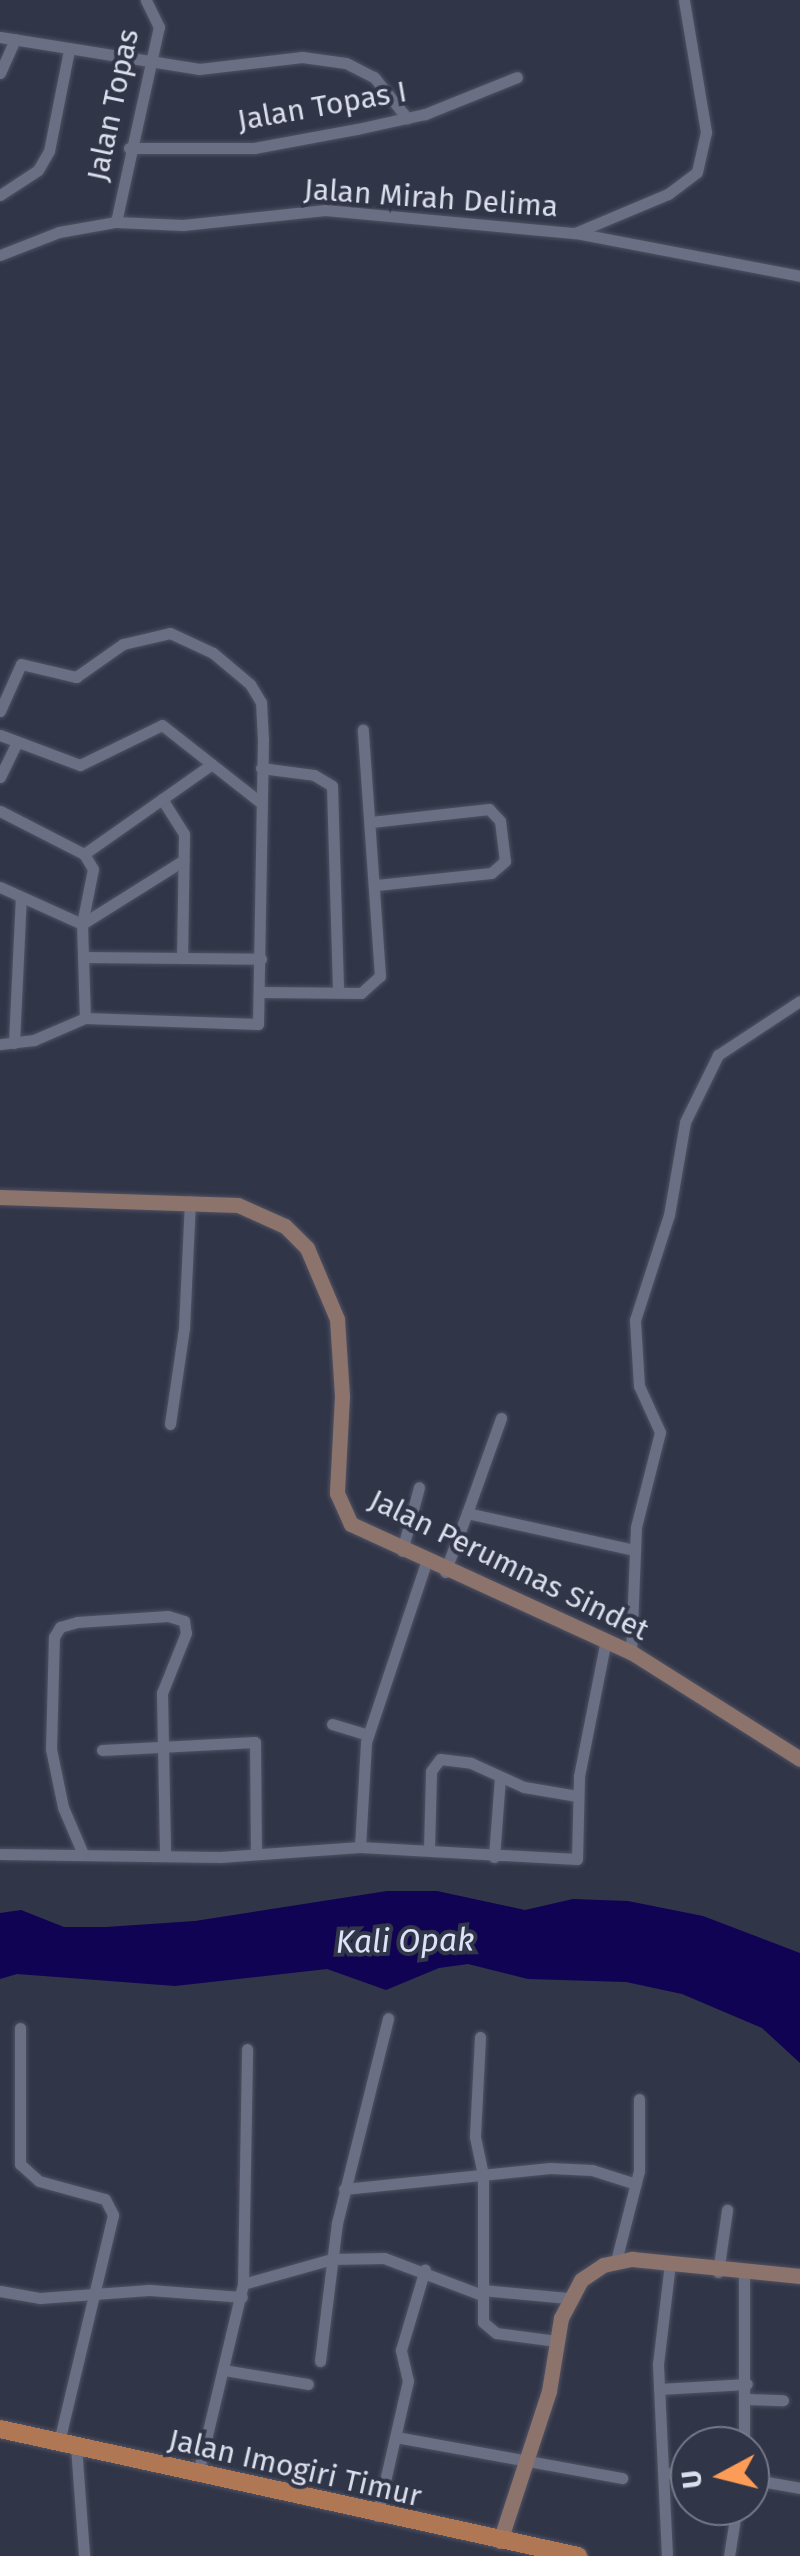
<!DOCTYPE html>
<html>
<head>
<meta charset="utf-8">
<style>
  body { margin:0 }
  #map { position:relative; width:800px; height:2556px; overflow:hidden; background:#313548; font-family:"Fira Sans",sans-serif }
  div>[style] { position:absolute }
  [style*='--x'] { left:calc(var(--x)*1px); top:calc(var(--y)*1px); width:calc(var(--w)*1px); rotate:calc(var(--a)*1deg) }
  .water>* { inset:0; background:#100353 }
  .roads { filter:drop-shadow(0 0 2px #4f5262) drop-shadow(0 0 2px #4f5262) }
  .street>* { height:11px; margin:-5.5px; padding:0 5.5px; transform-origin:5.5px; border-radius:5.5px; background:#6a6f84 }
  .secondary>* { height:15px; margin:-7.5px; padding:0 7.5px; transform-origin:7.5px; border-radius:7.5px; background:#8c736c }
  .primary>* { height:18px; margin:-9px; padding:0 9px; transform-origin:9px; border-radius:9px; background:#af7753 }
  span { translate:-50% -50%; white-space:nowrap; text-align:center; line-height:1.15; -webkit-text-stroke:8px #313548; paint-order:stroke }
  .street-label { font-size:30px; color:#dbdeeb }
  .water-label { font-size:32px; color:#dce2f9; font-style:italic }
  .north { position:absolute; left:670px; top:2426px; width:100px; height:100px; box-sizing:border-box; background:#313548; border:2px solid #757989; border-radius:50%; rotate:263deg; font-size:28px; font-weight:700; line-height:40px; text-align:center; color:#dbdeeb }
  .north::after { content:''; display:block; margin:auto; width:35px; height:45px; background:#fd9c57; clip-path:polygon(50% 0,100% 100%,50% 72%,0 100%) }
</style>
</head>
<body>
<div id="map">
  <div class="water">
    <i style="clip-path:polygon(387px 1891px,437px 1891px,525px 1910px,573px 1899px,628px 1901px,703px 1916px,800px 1953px,800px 2063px,762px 2028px,682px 1994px,626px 1982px,528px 1979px,468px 1964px,439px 1968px,386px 1990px,327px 1969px,175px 1986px,17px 1974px,0 1979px,0 1913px,21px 1910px,64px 1927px,106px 1927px,195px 1921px)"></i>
  </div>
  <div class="roads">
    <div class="street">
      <i style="--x:0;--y:37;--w:202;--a:9.1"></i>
      <i style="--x:199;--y:69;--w:104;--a:-6.6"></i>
      <i style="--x:302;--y:57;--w:44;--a:7.8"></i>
      <i style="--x:346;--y:63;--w:31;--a:27"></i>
      <i style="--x:374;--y:77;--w:53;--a:51.2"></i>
      <i style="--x:0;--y:73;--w:37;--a:-66"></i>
      <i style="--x:129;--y:148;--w:125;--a:0"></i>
      <i style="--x:254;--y:148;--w:105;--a:-10.5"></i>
      <i style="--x:357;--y:129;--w:70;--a:-12.4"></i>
      <i style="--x:425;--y:114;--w:99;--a:-21.9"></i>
      <i style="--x:0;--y:195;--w:45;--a:-33.3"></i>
      <i style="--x:38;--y:170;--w:22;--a:-60"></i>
      <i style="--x:49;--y:151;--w:103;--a:-78.8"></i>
      <i style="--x:116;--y:222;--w:200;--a:-77.6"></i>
      <i style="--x:159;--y:27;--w:30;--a:-116"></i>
      <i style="--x:575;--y:233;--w:101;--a:-22.8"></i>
      <i style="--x:668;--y:194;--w:36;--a:-37"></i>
      <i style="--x:697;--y:172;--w:41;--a:-77.3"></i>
      <i style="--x:706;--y:132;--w:134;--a:-99.5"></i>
      <i style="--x:0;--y:255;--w:63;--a:-21.3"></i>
      <i style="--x:59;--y:232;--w:58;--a:-10"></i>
      <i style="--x:116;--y:222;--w:67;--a:2.6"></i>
      <i style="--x:183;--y:225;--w:143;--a:-6"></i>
      <i style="--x:325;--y:210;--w:251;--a:5.3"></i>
      <i style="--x:575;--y:233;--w:229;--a:10.8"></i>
      <i style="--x:0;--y:711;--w:51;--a:-65.9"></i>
      <i style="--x:21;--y:664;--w:57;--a:13.3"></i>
      <i style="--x:76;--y:677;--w:57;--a:-35.1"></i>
      <i style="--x:123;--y:644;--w:48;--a:-13.2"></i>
      <i style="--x:170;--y:633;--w:47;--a:24.9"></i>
      <i style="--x:213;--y:653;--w:48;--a:40"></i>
      <i style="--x:250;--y:684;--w:21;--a:59"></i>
      <i style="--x:261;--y:702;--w:37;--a:87"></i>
      <i style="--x:263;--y:739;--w:285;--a:91"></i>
      <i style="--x:258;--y:1024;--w:173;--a:-178"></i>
      <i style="--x:85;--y:1018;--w:56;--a:156.7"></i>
      <i style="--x:34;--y:1040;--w:34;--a:173"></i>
      <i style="--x:0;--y:735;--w:85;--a:20.6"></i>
      <i style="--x:80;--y:765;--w:91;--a:-26"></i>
      <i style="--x:162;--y:725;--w:125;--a:38.2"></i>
      <i style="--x:261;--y:768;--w:53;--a:7.5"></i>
      <i style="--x:314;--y:775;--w:21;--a:31"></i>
      <i style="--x:332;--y:786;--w:206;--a:88.3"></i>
      <i style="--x:0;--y:777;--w:39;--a:-64"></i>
      <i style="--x:162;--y:799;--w:41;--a:57.8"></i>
      <i style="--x:184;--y:834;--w:124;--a:90.9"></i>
      <i style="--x:0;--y:811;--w:94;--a:27.1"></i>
      <i style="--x:84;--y:854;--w:17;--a:59"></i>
      <i style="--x:93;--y:869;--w:56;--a:101.3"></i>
      <i style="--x:82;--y:924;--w:94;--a:88.2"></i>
      <i style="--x:371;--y:822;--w:119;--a:-6.3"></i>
      <i style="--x:489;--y:809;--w:16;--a:47"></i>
      <i style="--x:500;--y:821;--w:40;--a:82.9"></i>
      <i style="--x:505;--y:861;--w:18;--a:139"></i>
      <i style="--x:491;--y:873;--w:115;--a:174"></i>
      <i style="--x:84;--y:854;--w:156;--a:-35.1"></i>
      <i style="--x:0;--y:887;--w:90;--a:24.3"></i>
      <i style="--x:82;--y:924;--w:120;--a:-32.1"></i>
      <i style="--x:83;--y:957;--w:178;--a:0.6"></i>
      <i style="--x:262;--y:992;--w:99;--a:0.6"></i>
      <i style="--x:361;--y:993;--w:25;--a:-42"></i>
      <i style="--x:380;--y:976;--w:247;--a:-94"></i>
      <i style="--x:14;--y:1043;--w:146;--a:-87.3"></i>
      <i style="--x:170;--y:1424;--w:97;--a:-81.7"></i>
      <i style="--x:184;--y:1328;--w:127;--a:-87.3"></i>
      <i style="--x:467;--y:1513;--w:101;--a:-70.3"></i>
      <i style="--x:402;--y:1551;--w:66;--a:-75.1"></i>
      <i style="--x:445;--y:1572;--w:63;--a:-69.6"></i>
      <i style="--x:467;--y:1513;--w:171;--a:12.5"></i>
      <i style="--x:631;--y:1652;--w:125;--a:-87.7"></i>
      <i style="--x:636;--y:1527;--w:98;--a:-75.8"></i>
      <i style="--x:660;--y:1432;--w:51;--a:-114.5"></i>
      <i style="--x:639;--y:1386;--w:66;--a:-93.5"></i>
      <i style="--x:635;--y:1320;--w:110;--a:-72.1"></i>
      <i style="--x:669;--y:1215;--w:94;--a:-80.2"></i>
      <i style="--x:685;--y:1122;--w:75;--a:-63.8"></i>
      <i style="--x:718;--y:1055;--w:98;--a:-33.4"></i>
      <i style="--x:332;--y:1724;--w:38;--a:17"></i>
      <i style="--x:102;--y:1750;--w:153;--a:-3"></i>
      <i style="--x:255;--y:1742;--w:112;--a:89.5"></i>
      <i style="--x:360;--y:1847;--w:105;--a:-86.7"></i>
      <i style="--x:366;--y:1742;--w:189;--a:-71.5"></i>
      <i style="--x:429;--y:1849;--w:78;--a:-88.5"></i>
      <i style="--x:431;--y:1771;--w:15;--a:-53"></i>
      <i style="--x:440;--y:1759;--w:31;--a:7"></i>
      <i style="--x:471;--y:1763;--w:58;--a:24.4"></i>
      <i style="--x:524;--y:1787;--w:54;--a:9.6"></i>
      <i style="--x:0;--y:1854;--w:220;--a:0.8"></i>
      <i style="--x:220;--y:1857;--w:140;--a:-4.1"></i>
      <i style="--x:360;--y:1847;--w:217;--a:3.2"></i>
      <i style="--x:577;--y:1859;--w:83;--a:-88.6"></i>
      <i style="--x:579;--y:1776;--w:139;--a:-78.8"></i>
      <i style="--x:83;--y:1854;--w:51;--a:-113.1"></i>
      <i style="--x:63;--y:1807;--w:59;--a:-101.7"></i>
      <i style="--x:51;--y:1749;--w:112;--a:-88.5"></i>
      <i style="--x:54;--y:1637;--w:12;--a:-59"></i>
      <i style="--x:60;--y:1627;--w:18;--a:-16"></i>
      <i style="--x:77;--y:1622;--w:91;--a:-3.8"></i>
      <i style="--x:168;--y:1616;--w:17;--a:17"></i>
      <i style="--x:184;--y:1621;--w:12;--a:81"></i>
      <i style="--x:186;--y:1633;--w:65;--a:111.8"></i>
      <i style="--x:162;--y:1693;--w:163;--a:88.9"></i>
      <i style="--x:494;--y:1857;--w:79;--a:-85.7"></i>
      <i style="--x:20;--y:2028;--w:136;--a:90"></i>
      <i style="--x:20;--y:2164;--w:25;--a:42"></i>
      <i style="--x:39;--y:2181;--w:68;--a:15.3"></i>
      <i style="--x:105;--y:2199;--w:18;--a:63"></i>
      <i style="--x:113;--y:2215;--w:233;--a:103.4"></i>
      <i style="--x:480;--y:2037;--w:100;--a:92.9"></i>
      <i style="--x:475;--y:2137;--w:39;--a:78"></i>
      <i style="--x:483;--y:2175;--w:147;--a:90"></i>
      <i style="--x:483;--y:2322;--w:17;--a:40"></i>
      <i style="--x:496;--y:2333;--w:61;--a:7.6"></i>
      <i style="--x:344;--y:2189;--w:207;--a:-5.8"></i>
      <i style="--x:550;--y:2168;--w:42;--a:2.7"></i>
      <i style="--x:592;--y:2170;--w:46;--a:17.7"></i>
      <i style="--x:616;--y:2261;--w:93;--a:-75.7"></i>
      <i style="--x:639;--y:2171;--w:72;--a:-90"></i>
      <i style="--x:718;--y:2272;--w:63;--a:-81.7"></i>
      <i style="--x:243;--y:2284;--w:235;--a:-89"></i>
      <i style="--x:482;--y:2290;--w:86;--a:5.3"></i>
      <i style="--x:0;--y:2291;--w:41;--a:9.9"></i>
      <i style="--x:40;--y:2298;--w:109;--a:-4.2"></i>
      <i style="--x:149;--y:2290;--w:93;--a:4.3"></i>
      <i style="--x:320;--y:2361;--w:139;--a:-83"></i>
      <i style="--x:337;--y:2223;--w:211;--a:-76"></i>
      <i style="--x:224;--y:2370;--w:85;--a:9.5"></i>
      <i style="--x:659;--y:2389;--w:88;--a:-3.3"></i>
      <i style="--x:747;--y:2399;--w:36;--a:2"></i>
      <i style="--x:396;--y:2437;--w:230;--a:10.3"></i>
      <i style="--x:76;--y:2446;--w:110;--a:85.8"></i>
      <i style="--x:744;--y:2446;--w:171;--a:-90"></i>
      <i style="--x:198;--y:2473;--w:194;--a:-76.6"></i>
      <i style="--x:243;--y:2284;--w:92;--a:-15.7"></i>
      <i style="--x:332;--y:2259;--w:52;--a:-1.1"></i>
      <i style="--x:384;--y:2258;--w:105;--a:20.7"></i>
      <i style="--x:664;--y:2473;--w:26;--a:4"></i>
      <i style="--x:750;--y:2479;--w:51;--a:10.2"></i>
      <i style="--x:377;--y:2516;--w:139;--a:-77.1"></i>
      <i style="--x:408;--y:2381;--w:32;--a:-103"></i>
      <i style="--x:401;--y:2350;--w:84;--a:-73.5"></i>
      <i style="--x:667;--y:2556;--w:192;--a:-92.7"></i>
      <i style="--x:658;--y:2364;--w:102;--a:-83.2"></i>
      <i style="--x:729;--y:2556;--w:51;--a:-80.9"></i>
    </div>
    <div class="secondary">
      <i style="--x:0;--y:1197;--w:238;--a:1.9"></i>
      <i style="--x:238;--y:1205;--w:51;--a:24.1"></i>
      <i style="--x:285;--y:1226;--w:31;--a:45"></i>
      <i style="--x:307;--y:1248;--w:77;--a:67.1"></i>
      <i style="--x:337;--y:1319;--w:77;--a:86.3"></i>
      <i style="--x:342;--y:1396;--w:97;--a:93"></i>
      <i style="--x:337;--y:1493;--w:34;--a:66"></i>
      <i style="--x:351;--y:1524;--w:308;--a:24.6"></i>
      <i style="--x:631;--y:1652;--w:200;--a:32.3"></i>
      <i style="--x:500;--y:2541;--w:158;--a:-71.9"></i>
      <i style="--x:549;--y:2391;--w:74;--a:-80.7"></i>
      <i style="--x:561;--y:2318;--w:43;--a:-62.2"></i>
      <i style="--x:581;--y:2280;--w:27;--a:-34"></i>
      <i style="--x:603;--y:2265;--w:30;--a:-12"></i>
      <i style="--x:632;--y:2259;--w:169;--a:5.8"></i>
    </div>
    <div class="primary">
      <i style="--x:0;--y:2429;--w:592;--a:12.39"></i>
    </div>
  </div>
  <div class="street-label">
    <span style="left:113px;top:105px;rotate:-78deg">Jalan Topas</span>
    <span style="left:322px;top:106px;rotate:-10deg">Jalan Topas I</span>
    <span style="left:431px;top:198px;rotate:4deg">Jalan Mirah Delima</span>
    <span style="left:509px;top:1565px;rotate:26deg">Jalan Perumnas Sindet</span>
    <span style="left:295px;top:2468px;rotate:13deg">Jalan Imogiri Timur</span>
  </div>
  <div class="water-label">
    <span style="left:405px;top:1941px;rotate:-1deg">Kali Opak</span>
  </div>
  <div class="north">U</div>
</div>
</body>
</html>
